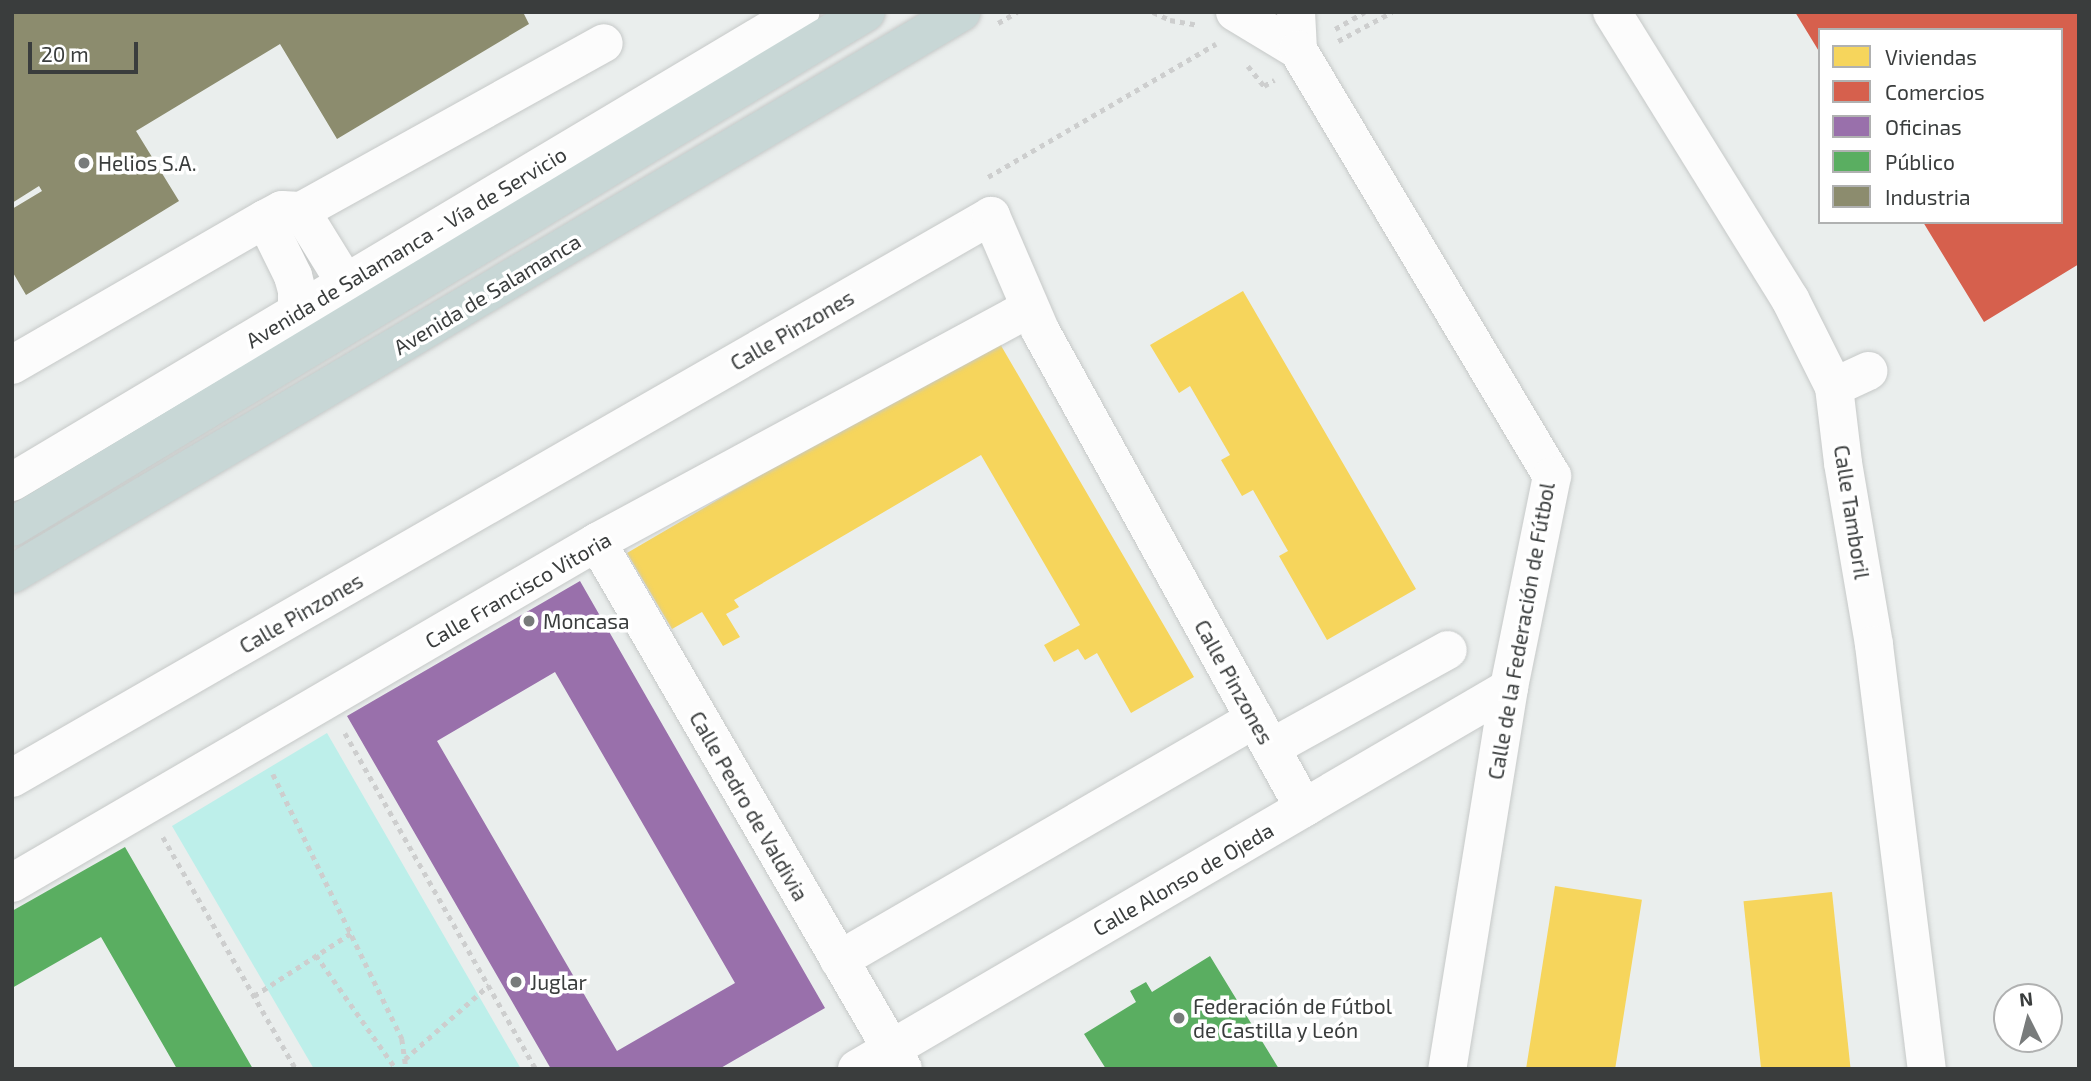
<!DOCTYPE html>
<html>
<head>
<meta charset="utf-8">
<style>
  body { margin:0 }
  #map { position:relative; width:2091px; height:1081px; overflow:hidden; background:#eaeeed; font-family:"Exo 2",sans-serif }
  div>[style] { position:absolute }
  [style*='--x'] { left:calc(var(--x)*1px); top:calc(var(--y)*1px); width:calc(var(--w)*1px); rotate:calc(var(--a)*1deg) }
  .green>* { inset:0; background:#bdefea }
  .homes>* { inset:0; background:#f6d55c; transform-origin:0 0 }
  .shops>* { inset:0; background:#d6604d }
  .offices>* { inset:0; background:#9970ab }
  .public>* { inset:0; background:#5aae61 }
  .industry>* { inset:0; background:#8c8c6e }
  .path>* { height:4.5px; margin-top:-2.25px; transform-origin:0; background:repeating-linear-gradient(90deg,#cdcece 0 5px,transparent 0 10px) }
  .roads { filter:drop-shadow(0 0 2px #c6c9c8) drop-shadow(0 0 2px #c6c9c8) }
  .minor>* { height:38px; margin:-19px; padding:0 19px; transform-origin:19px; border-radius:19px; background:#fcfcfc }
  .highway>* { height:38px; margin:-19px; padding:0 19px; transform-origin:19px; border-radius:19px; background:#c8d7d6 }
  .dots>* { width:19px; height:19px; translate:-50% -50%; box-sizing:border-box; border:4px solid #fff; border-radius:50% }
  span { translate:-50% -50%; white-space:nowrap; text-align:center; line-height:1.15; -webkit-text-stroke:7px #fff; paint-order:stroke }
  .poi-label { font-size:21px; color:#3a3d3d }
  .left { translate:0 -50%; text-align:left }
  .street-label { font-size:21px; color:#3a3d3d }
  .frame { position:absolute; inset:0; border:14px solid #3a3d3d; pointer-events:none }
  .legend { position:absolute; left:1818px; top:28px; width:245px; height:196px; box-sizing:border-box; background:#fff; border:2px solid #b0b1b1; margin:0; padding:9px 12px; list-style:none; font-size:21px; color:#3a3d3d }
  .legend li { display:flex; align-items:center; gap:14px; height:35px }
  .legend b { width:35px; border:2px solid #b0b1b1 }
  .north { position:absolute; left:1993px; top:983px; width:70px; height:70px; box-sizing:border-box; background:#fff; border:2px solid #b0b1b1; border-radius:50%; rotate:354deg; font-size:19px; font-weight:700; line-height:28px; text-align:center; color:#3a3d3d }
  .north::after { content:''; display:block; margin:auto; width:24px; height:32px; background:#787b7b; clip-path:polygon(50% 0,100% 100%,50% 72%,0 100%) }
  .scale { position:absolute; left:28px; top:42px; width:110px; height:32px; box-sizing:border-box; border:4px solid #3a3d3d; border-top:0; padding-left:9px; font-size:21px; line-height:24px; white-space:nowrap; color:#3a3d3d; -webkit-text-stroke:5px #fff; paint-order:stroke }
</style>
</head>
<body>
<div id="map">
  <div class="green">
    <i style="clip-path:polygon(327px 733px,521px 1069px,314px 1069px,172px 826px)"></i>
  </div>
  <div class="homes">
    <i style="clip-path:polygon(1243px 291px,1416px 589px,1327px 640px,1279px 556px,1288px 551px,1253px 490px,1242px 496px,1221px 460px,1230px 455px,1190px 386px,1179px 393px,1150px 345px)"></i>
    <i style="clip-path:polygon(996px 337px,1194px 677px,1131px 713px,1097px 653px,1085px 660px,1078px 649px,1054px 662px,1044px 645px,1080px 625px,981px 455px,734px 600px,739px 607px,726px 614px,740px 637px,723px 646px,702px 612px,672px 629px,627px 553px)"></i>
    <i style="left:1555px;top:886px;width:88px;height:185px;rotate:9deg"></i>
    <i style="left:1832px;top:892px;width:178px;height:89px;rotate:84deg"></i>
  </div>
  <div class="shops">
    <i style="clip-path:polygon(1795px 12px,2079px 12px,2079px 264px,1984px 322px,1923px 222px,2061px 222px,2061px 30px,1820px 30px,1820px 53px)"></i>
  </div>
  <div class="offices">
    <i style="clip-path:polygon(evenodd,580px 581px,825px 1008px,719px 1069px,551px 1069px,347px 716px,580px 581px,555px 672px,735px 983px,617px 1051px,437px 741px,555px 672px)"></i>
  </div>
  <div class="public">
    <i style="clip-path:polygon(125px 847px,253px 1069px,177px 1069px,101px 937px,12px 988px,12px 911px)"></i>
    <i style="clip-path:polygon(1210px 956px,1279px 1069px,1106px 1069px,1084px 1034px,1136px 1002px,1130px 991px,1146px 982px,1152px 992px)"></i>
  </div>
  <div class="industry">
    <i style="clip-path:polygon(12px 12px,523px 12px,529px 24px,337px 139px,280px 44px,136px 131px,179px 201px,26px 295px,12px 271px,12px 209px,42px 191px,39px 186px,12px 203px)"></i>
  </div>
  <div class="path">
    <i style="--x:1153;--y:12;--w:19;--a:25"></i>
    <i style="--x:1170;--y:20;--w:29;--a:10"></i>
    <i style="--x:998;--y:23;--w:22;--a:-30"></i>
    <i style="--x:1335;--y:29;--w:34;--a:-30"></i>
    <i style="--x:1338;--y:41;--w:61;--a:-28.2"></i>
    <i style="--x:1248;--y:66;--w:26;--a:51"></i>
    <i style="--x:1264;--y:86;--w:12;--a:-31"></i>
    <i style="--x:988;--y:177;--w:264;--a:-30.3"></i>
    <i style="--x:345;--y:733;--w:386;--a:60.4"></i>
    <i style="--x:273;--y:774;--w:295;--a:64"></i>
    <i style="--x:402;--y:1039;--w:30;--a:82"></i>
    <i style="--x:163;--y:837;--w:267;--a:60.2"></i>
    <i style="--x:316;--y:955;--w:139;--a:54.9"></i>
    <i style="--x:254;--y:996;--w:116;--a:-33"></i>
    <i style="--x:405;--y:1059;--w:112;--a:-41.4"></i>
  </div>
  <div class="roads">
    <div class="minor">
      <i style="--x:1235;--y:12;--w:74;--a:31.1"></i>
      <i style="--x:1296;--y:12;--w:38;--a:87"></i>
      <i style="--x:1298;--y:50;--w:496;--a:59.2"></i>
      <i style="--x:1552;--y:476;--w:216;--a:101.5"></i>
      <i style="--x:1509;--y:688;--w:386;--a:99.2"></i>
      <i style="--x:1612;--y:12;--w:338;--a:58.2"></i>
      <i style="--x:1790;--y:299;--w:98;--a:63.4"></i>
      <i style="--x:1834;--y:387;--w:77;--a:83.2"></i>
      <i style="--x:1843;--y:463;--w:185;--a:80.3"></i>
      <i style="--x:1874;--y:645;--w:427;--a:82.9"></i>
      <i style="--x:301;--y:211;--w:86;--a:58.3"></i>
      <i style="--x:265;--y:219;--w:64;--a:63.8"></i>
      <i style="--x:293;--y:276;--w:16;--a:75"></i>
      <i style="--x:297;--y:291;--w:21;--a:90"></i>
      <i style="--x:12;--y:365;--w:292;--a:-30"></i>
      <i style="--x:265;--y:219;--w:19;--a:-28"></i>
      <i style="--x:282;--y:210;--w:19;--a:3"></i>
      <i style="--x:301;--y:211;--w:346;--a:-29"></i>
      <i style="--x:1834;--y:387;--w:38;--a:-25"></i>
      <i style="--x:12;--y:482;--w:918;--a:-30.81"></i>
      <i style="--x:597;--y:542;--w:609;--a:59.86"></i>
      <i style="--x:1271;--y:748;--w:202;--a:-29"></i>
      <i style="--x:12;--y:778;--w:1129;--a:-29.86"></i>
      <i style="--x:991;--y:216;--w:124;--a:66.7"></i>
      <i style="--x:1040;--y:330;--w:546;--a:61.09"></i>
      <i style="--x:12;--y:883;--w:677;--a:-30.24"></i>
      <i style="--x:597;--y:542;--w:491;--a:-28.4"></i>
      <i style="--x:839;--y:960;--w:481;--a:-30.1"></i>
      <i style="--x:857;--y:1069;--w:755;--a:-30.3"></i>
    </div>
    <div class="highway">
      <i style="--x:12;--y:527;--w:997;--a:-31.09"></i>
      <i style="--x:12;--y:574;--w:1103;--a:-30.63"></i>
    </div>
  </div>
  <div class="dots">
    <i style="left:84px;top:163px;background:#787b7b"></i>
    <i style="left:529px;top:621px;background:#787b7b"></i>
    <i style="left:516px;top:982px;background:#787b7b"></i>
    <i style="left:1179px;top:1018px;background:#787b7b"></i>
  </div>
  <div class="poi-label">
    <span class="left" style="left:98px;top:163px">Helios S.A.</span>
    <span class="left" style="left:543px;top:621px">Moncasa</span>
    <span class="left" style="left:530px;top:982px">Juglar</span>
    <span class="left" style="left:1193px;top:1018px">Federación de Fútbol<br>de Castilla y León</span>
  </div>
  <div class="street-label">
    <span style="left:406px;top:247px;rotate:-31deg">Avenida de Salamanca - Vía de Servicio</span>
    <span style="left:487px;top:294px;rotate:-31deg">Avenida de Salamanca</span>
    <span style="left:792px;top:330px;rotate:-30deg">Calle Pinzones</span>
    <span style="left:1852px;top:512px;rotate:81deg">Calle Tamboril</span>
    <span style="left:518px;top:590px;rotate:-30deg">Calle Francisco Vitoria</span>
    <span style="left:301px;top:613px;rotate:-30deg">Calle Pinzones</span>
    <span style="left:1521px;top:631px;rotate:-80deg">Calle de la Federación de Fútbol</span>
    <span style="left:1234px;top:682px;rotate:61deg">Calle Pinzones</span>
    <span style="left:749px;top:806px;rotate:60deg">Calle Pedro de Valdivia</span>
    <span style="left:1183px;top:879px;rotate:-30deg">Calle Alonso de Ojeda</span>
  </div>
  <div class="frame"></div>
  <ul class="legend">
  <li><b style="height:19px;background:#f6d55c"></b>Viviendas</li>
  <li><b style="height:19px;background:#d6604d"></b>Comercios</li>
  <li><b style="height:19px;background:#9970ab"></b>Oficinas</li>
  <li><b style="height:19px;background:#5aae61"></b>Público</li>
  <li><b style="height:19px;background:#8c8c6e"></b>Industria</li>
  </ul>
  <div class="north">N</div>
  <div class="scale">20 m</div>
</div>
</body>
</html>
